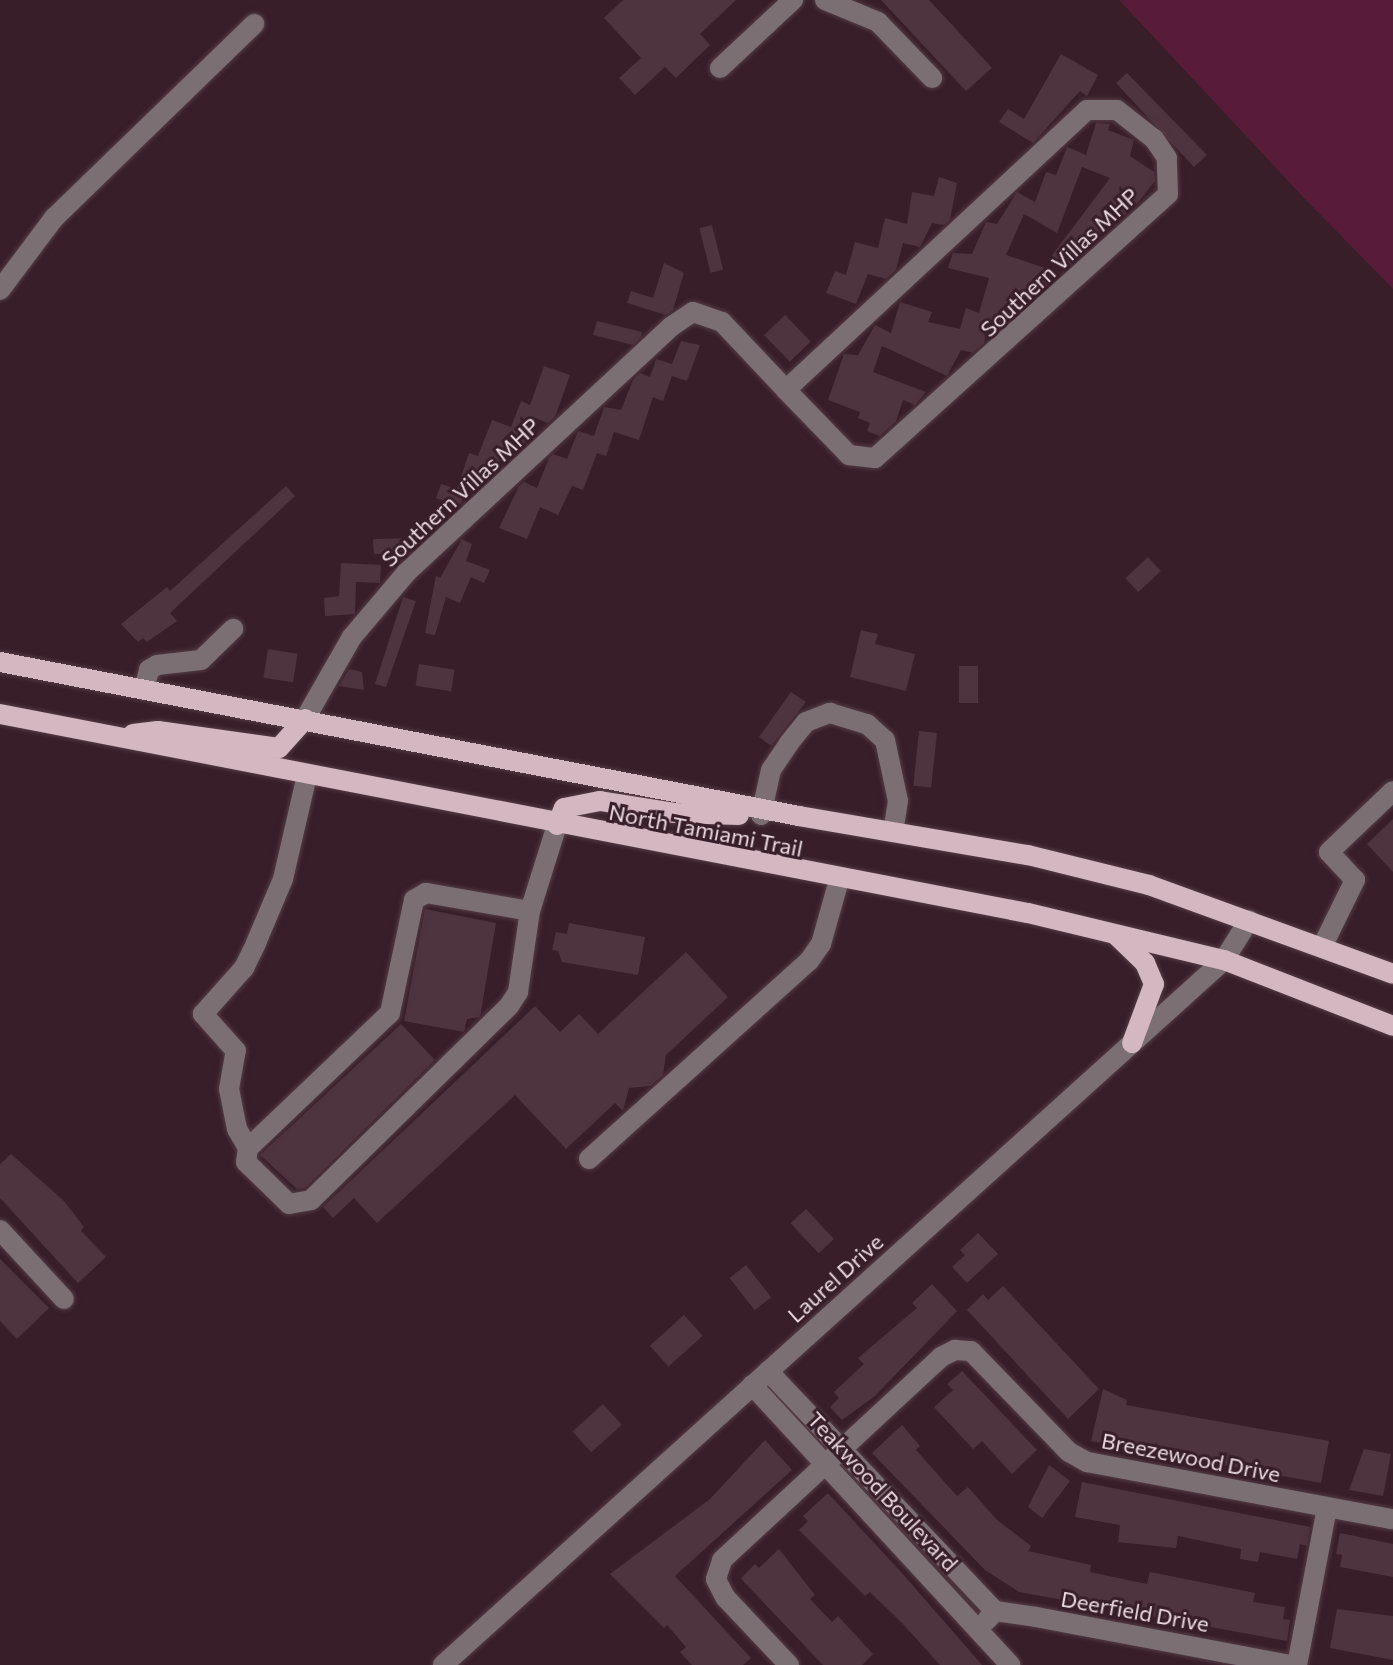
<!DOCTYPE html>
<html>
<head>
<meta charset="utf-8">
<style>
  body { margin:0 }
  #map { position:relative; width:1393px; height:1665px; overflow:hidden; background:#371e28; font-family:Commissioner,sans-serif }
  div>[style] { position:absolute }
  [style*='--x'] { left:calc(var(--x)*1px); top:calc(var(--y)*1px); width:calc(var(--w)*1px); rotate:calc(var(--a)*1deg) }
  .green>* { inset:0; background:#581b38 }
  .building>* { inset:0; background:#4e343e; transform-origin:0 0 }
  .roads { filter:drop-shadow(0 0 2px #543c45) drop-shadow(0 0 2px #543c45) }
  .minor>* { height:20px; margin:-10px; padding:0 10px; transform-origin:10px; border-radius:10px; background:#7c6f74 }
  .major>* { height:20px; margin:-10px; padding:0 10px; transform-origin:10px; border-radius:10px; background:#d3b7c1 }
  span { translate:-50% -50%; white-space:nowrap; text-align:center; line-height:1.15; -webkit-text-stroke:6px #371e28; paint-order:stroke }
  .street-label { font-size:22px; color:#ecdae0 }
</style>
</head>
<body>
<div id="map">
  <div class="green">
    <i style="clip-path:polygon(1119px 0,1393px 0,1393px 289px,1303px 197px)"></i>
  </div>
  <div class="building">
    <i style="clip-path:polygon(623px 0,736px 0,700px 34px,710px 45px,676px 78px,665px 67px,635px 95px,619px 78px,641px 58px,604px 18px)"></i>
    <i style="clip-path:polygon(881px 0,929px 0,992px 68px,966px 91px)"></i>
    <i style="clip-path:polygon(1061px 54px,1098px 75px,1087px 96px,1080px 91px,1033px 143px,999px 122px,1008px 109px,1024px 119px)"></i>
    <i style="clip-path:polygon(1127px 73px,1207px 155px,1194px 167px,1116px 83px)"></i>
    <i style="clip-path:polygon(1096px 123px,1110px 124px,1108px 130px,1134px 140px,1130px 156px,1154px 172px,1155px 181px,1136px 205px,1123px 217px,1108px 206px,1099px 239px,1083px 235px,1070px 265px,1050px 258px,1110px 178px,1082px 167px,1057px 233px,1024px 214px,1006px 255px,1054px 271px,1050px 283px,1044px 288px,1032px 285px,1027px 304px,1019px 311px,1011px 309px,998px 330px,988px 326px,984px 343px,973px 353px,961px 350px,947px 376px,882px 346px,873px 372px,926px 392px,915px 405px,903px 400px,896px 421px,880px 436px,867px 431px,870px 423px,858px 418px,860px 412px,828px 400px,844px 354px,858px 355px,875px 325px,891px 333px,900px 302px,932px 312px,928px 322px,960px 329px,966px 308px,979px 313px,989px 278px,948px 268px,953px 253px,972px 254px,986px 222px,997px 224px,1017px 192px,1035px 202px,1046px 172px,1056px 175px,1067px 147px,1086px 155px)"></i>
    <i style="clip-path:polygon(939px 177px,957px 183px,950px 220px,944px 225px,932px 223px,920px 247px,903px 243px,896px 270px,886px 279px,868px 274px,856px 304px,826px 293px,835px 271px,846px 275px,855px 242px,878px 248px,885px 218px,907px 224px,912px 192px,934px 196px)"></i>
    <i style="left:712px;top:225px;width:46px;height:13px;rotate:76deg"></i>
    <i style="clip-path:polygon(664px 263px,684px 273px,673px 310px,666px 315px,627px 303px,631px 291px,653px 298px)"></i>
    <i style="left:785px;top:315px;width:37px;height:29px;rotate:46deg"></i>
    <i style="clip-path:polygon(597px 321px,642px 332px,641px 337px,633px 345px,593px 335px)"></i>
    <i style="clip-path:polygon(681px 341px,700px 345px,687px 381px,672px 376px,663px 401px,653px 397px,639px 440px,614px 432px,606px 456px,597px 453px,583px 490px,572px 486px,558px 515px,540px 507px,527px 539px,499px 528px,519px 486px,524px 482px,537px 488px,549px 458px,553px 454px,567px 459px,578px 431px,594px 436px,604px 407px,621px 410px,633px 380px,640px 373px,650px 377px,656px 359px,672px 364px)"></i>
    <i style="clip-path:polygon(544px 366px,570px 375px,555px 417px,548px 423px,535px 418px,524px 445px,516px 453px,505px 449px,497px 470px,487px 480px,475px 476px,459px 506px,436px 498px,441px 484px,457px 489px,469px 453px,478px 456px,492px 420px,511px 427px,521px 401px,530px 405px)"></i>
    <i style="clip-path:polygon(286px 486px,295px 496px,170px 613px,177px 621px,147px 642px,143px 638px,138px 642px,121px 624px,167px 587px,170px 591px)"></i>
    <i style="clip-path:polygon(416px 538px,408px 554px,374px 554px,373px 539px)"></i>
    <i style="clip-path:polygon(462px 539px,472px 544px,466px 561px,490px 570px,484px 583px,471px 577px,460px 603px,446px 597px,435px 635px,425px 633px,436px 576px,440px 578px)"></i>
    <i style="left:1148px;top:557px;width:19px;height:31px;rotate:47deg"></i>
    <i style="clip-path:polygon(341px 563px,381px 565px,380px 583px,356px 582px,355px 614px,325px 616px,324px 598px,339px 596px)"></i>
    <i style="clip-path:polygon(403px 597px,416px 601px,386px 687px,375px 684px)"></i>
    <i style="clip-path:polygon(861px 630px,878px 634px,875px 644px,915px 654px,906px 691px,850px 677px)"></i>
    <i style="left:268px;top:649px;width:30px;height:29px;rotate:9deg"></i>
    <i style="left:419px;top:664px;width:36px;height:22px;rotate:9deg"></i>
    <i style="left:959px;top:666px;width:19px;height:37px"></i>
    <i style="clip-path:polygon(349px 669px,362px 672px,364px 690px,339px 686px)"></i>
    <i style="clip-path:polygon(791px 692px,806px 702px,771px 746px,759px 737px)"></i>
    <i style="left:919px;top:731px;width:18px;height:55px;rotate:6deg"></i>
    <i style="clip-path:polygon(1393px 819px,1393px 872px,1367px 844px)"></i>
    <i style="clip-path:polygon(425px 909px,496px 923px,480px 1017px,467px 1019px,464px 1032px,404px 1021px)"></i>
    <i style="clip-path:polygon(569px 923px,645px 937px,638px 975px,562px 962px,558px 951px,552px 950px,556px 932px,567px 934px)"></i>
    <i style="clip-path:polygon(686px 952px,728px 997px,666px 1055px,663px 1075px,650px 1086px,629px 1088px,623px 1111px,615px 1103px,566px 1149px,515px 1095px,377px 1223px,354px 1198px,333px 1218px,323px 1207px,535px 1006px,560px 1032px,579px 1014px,598px 1034px)"></i>
    <i style="clip-path:polygon(401px 1024px,435px 1060px,305px 1188px,297px 1189px,260px 1155px)"></i>
    <i style="clip-path:polygon(11px 1154px,64px 1201px,84px 1227px,81px 1231px,106px 1257px,78px 1283px,0 1198px,0 1164px)"></i>
    <i style="left:806px;top:1209px;width:41px;height:21px;rotate:47deg"></i>
    <i style="clip-path:polygon(978px 1233px,998px 1254px,967px 1283px,952px 1267px,965px 1255px,960px 1250px)"></i>
    <i style="clip-path:polygon(0 1259px,49px 1308px,17px 1339px,0 1321px)"></i>
    <i style="left:746px;top:1265px;width:41px;height:21px;rotate:52deg"></i>
    <i style="clip-path:polygon(932px 1284px,957px 1311px,875px 1396px,842px 1420px,830px 1407px,839px 1398px,834px 1392px,864px 1364px,858px 1358px,917px 1308px,912px 1303px)"></i>
    <i style="clip-path:polygon(1003px 1286px,1099px 1389px,1068px 1419px,967px 1310px,983px 1294px,988px 1300px)"></i>
    <i style="left:684px;top:1315px;width:28px;height:46px;rotate:48deg"></i>
    <i style="clip-path:polygon(962px 1371px,1037px 1450px,1012px 1474px,982px 1441px,973px 1449px,934px 1407px,953px 1390px,947px 1384px)"></i>
    <i style="clip-path:polygon(1103px 1389px,1127px 1400px,1126px 1405px,1329px 1441px,1321px 1483px,1091px 1441px)"></i>
    <i style="left:603px;top:1404px;width:28px;height:41px;rotate:48deg"></i>
    <i style="clip-path:polygon(902px 1425px,920px 1446px,916px 1450px,957px 1496px,968px 1487px,997px 1520px,1031px 1546px,1028px 1551px,1091px 1565px,1090px 1572px,1147px 1584px,1150px 1572px,1255px 1593px,1253px 1602px,1285px 1607px,1283px 1619px,1290px 1620px,1287px 1641px,1019px 1592px,985px 1570px,872px 1453px)"></i>
    <i style="clip-path:polygon(765px 1440px,792px 1470px,675px 1576px,751px 1658px,743px 1665px,692px 1665px,680px 1652px,686px 1647px,667px 1625px,664px 1628px,610px 1574px,710px 1499px)"></i>
    <i style="clip-path:polygon(1364px 1449px,1391px 1454px,1383px 1496px,1349px 1490px)"></i>
    <i style="clip-path:polygon(1049px 1465px,1070px 1481px,1042px 1518px,1028px 1507px)"></i>
    <i style="clip-path:polygon(1082px 1482px,1310px 1527px,1307px 1546px,1300px 1544px,1297px 1559px,1260px 1552px,1258px 1562px,1240px 1559px,1241px 1549px,1178px 1536px,1176px 1548px,1118px 1542px,1120px 1525px,1075px 1517px)"></i>
    <i style="clip-path:polygon(828px 1493px,902px 1573px,982px 1665px,940px 1665px,902px 1623px,870px 1592px,865px 1596px,799px 1530px,808px 1521px,803px 1516px)"></i>
    <i style="clip-path:polygon(1340px 1533px,1393px 1544px,1393px 1577px,1340px 1567px,1342px 1555px,1336px 1554px)"></i>
    <i style="clip-path:polygon(779px 1549px,815px 1595px,810px 1599px,832px 1622px,838px 1616px,873px 1654px,862px 1665px,823px 1665px,744px 1582px,741px 1578px,755px 1564px,759px 1568px)"></i>
    <i style="clip-path:polygon(1337px 1609px,1393px 1616px,1393px 1660px,1330px 1648px)"></i>
  </div>
  <div class="roads">
    <div class="minor">
      <i style="--x:825;--y:0;--w:57;--a:22.5"></i>
      <i style="--x:878;--y:22;--w:78;--a:46"></i>
      <i style="--x:720;--y:68;--w:100;--a:-43"></i>
      <i style="--x:0;--y:290;--w:90;--a:-53.1"></i>
      <i style="--x:54;--y:218;--w:279;--a:-44.1"></i>
      <i style="--x:144;--y:690;--w:21;--a:-76"></i>
      <i style="--x:149;--y:670;--w:9;--a:-32"></i>
      <i style="--x:157;--y:665;--w:44;--a:-6.5"></i>
      <i style="--x:201;--y:660;--w:45;--a:-44.1"></i>
      <i style="--x:305;--y:719;--w:95;--a:-60.2"></i>
      <i style="--x:352;--y:637;--w:84;--a:-49.8"></i>
      <i style="--x:406;--y:573;--w:363;--a:-42.9"></i>
      <i style="--x:672;--y:326;--w:25;--a:-34"></i>
      <i style="--x:693;--y:312;--w:31;--a:19"></i>
      <i style="--x:722;--y:322;--w:93;--a:46.7"></i>
      <i style="--x:786;--y:390;--w:91;--a:45.9"></i>
      <i style="--x:849;--y:455;--w:26;--a:7"></i>
      <i style="--x:875;--y:458;--w:394;--a:-42"></i>
      <i style="--x:1168;--y:194;--w:36;--a:-92"></i>
      <i style="--x:1167;--y:158;--w:23;--a:-124"></i>
      <i style="--x:1154;--y:139;--w:47;--a:-141.9"></i>
      <i style="--x:1117;--y:110;--w:30;--a:180"></i>
      <i style="--x:1087;--y:110;--w:411;--a:137.1"></i>
      <i style="--x:761;--y:815;--w:46;--a:-77.5"></i>
      <i style="--x:771;--y:770;--w:32;--a:-56"></i>
      <i style="--x:789;--y:743;--w:27;--a:-51"></i>
      <i style="--x:806;--y:722;--w:26;--a:-21"></i>
      <i style="--x:830;--y:713;--w:39;--a:17"></i>
      <i style="--x:867;--y:724;--w:24;--a:42"></i>
      <i style="--x:885;--y:740;--w:62;--a:78"></i>
      <i style="--x:898;--y:801;--w:31;--a:99"></i>
      <i style="--x:530;--y:911;--w:106;--a:-170.2"></i>
      <i style="--x:426;--y:893;--w:14;--a:150"></i>
      <i style="--x:414;--y:900;--w:116;--a:102"></i>
      <i style="--x:390;--y:1013;--w:196;--a:136.4"></i>
      <i style="--x:248;--y:1148;--w:14;--a:98"></i>
      <i style="--x:246;--y:1162;--w:60;--a:44.3"></i>
      <i style="--x:289;--y:1204;--w:22;--a:-10"></i>
      <i style="--x:311;--y:1200;--w:277;--a:-44.4"></i>
      <i style="--x:509;--y:1006;--w:17;--a:-57"></i>
      <i style="--x:518;--y:992;--w:82;--a:-81.6"></i>
      <i style="--x:530;--y:911;--w:90;--a:-72.6"></i>
      <i style="--x:1322;--y:947;--w:75;--a:-63.8"></i>
      <i style="--x:1355;--y:880;--w:38;--a:-133"></i>
      <i style="--x:1329;--y:852;--w:88;--a:-43.6"></i>
      <i style="--x:248;--y:1148;--w:22;--a:-120"></i>
      <i style="--x:237;--y:1129;--w:41;--a:-101.3"></i>
      <i style="--x:229;--y:1089;--w:39;--a:-80"></i>
      <i style="--x:236;--y:1051;--w:50;--a:-131.7"></i>
      <i style="--x:203;--y:1014;--w:62;--a:-48.3"></i>
      <i style="--x:244;--y:968;--w:28;--a:-64"></i>
      <i style="--x:256;--y:943;--w:69;--a:-67.1"></i>
      <i style="--x:283;--y:879;--w:107;--a:-77"></i>
      <i style="--x:589;--y:1159;--w:296;--a:-42"></i>
      <i style="--x:809;--y:961;--w:21;--a:-55"></i>
      <i style="--x:821;--y:944;--w:66;--a:-74.3"></i>
      <i style="--x:0;--y:1230;--w:94;--a:47.2"></i>
      <i style="--x:768;--y:1371;--w:330;--a:46.6"></i>
      <i style="--x:752;--y:1385;--w:381;--a:47.3"></i>
      <i style="--x:987;--y:1620;--w:12;--a:-48"></i>
      <i style="--x:995;--y:1611;--w:41;--a:8.3"></i>
      <i style="--x:1036;--y:1617;--w:258;--a:10.7"></i>
      <i style="--x:443;--y:1665;--w:1052;--a:-42.07"></i>
      <i style="--x:1224;--y:960;--w:47;--a:-58"></i>
      <i style="--x:789;--y:1665;--w:93;--a:-133.3"></i>
      <i style="--x:725;--y:1597;--w:20;--a:-117"></i>
      <i style="--x:716;--y:1579;--w:20;--a:-72"></i>
      <i style="--x:722;--y:1560;--w:299;--a:-42.8"></i>
      <i style="--x:941;--y:1357;--w:16;--a:-27"></i>
      <i style="--x:955;--y:1350;--w:16;--a:4"></i>
      <i style="--x:971;--y:1351;--w:141;--a:45.9"></i>
      <i style="--x:1069;--y:1452;--w:21;--a:29"></i>
      <i style="--x:1087;--y:1462;--w:311;--a:10.6"></i>
      <i style="--x:1297;--y:1665;--w:160;--a:-79.2"></i>
    </div>
    <div class="major">
      <i style="--x:0;--y:662;--w:814;--a:10.91"></i>
      <i style="--x:799;--y:816;--w:232;--a:9.7"></i>
      <i style="--x:1028;--y:855;--w:125;--a:13.9"></i>
      <i style="--x:1149;--y:885;--w:260;--a:20"></i>
      <i style="--x:0;--y:714;--w:1047;--a:10.96"></i>
      <i style="--x:1028;--y:913;--w:202;--a:13.5"></i>
      <i style="--x:1224;--y:960;--w:181;--a:21.3"></i>
      <i style="--x:133;--y:734;--w:25;--a:-7"></i>
      <i style="--x:158;--y:731;--w:122;--a:8"></i>
      <i style="--x:279;--y:748;--w:39;--a:-48"></i>
      <i style="--x:557;--y:825;--w:18;--a:-68"></i>
      <i style="--x:564;--y:808;--w:37;--a:-11"></i>
      <i style="--x:600;--y:801;--w:75;--a:9.2"></i>
      <i style="--x:674;--y:813;--w:65;--a:1.8"></i>
      <i style="--x:1116;--y:935;--w:40;--a:44"></i>
      <i style="--x:1145;--y:963;--w:23;--a:67"></i>
      <i style="--x:1154;--y:984;--w:63;--a:110.4"></i>
    </div>
  </div>
  <div class="street-label">
    <span style="left:1059px;top:262px;rotate:-43deg">Southern Villas MHP</span>
    <span style="left:460px;top:492px;rotate:-43deg">Southern Villas MHP</span>
    <span style="left:706px;top:830px;rotate:11deg">North Tamiami Trail</span>
    <span style="left:835px;top:1278px;rotate:-42deg">Laurel Drive</span>
    <span style="left:1191px;top:1457px;rotate:11deg">Breezewood Drive</span>
    <span style="left:883px;top:1491px;rotate:47deg">Teakwood Boulevard</span>
    <span style="left:1135px;top:1611px;rotate:10deg">Deerfield Drive</span>
  </div>
</div>
</body>
</html>
